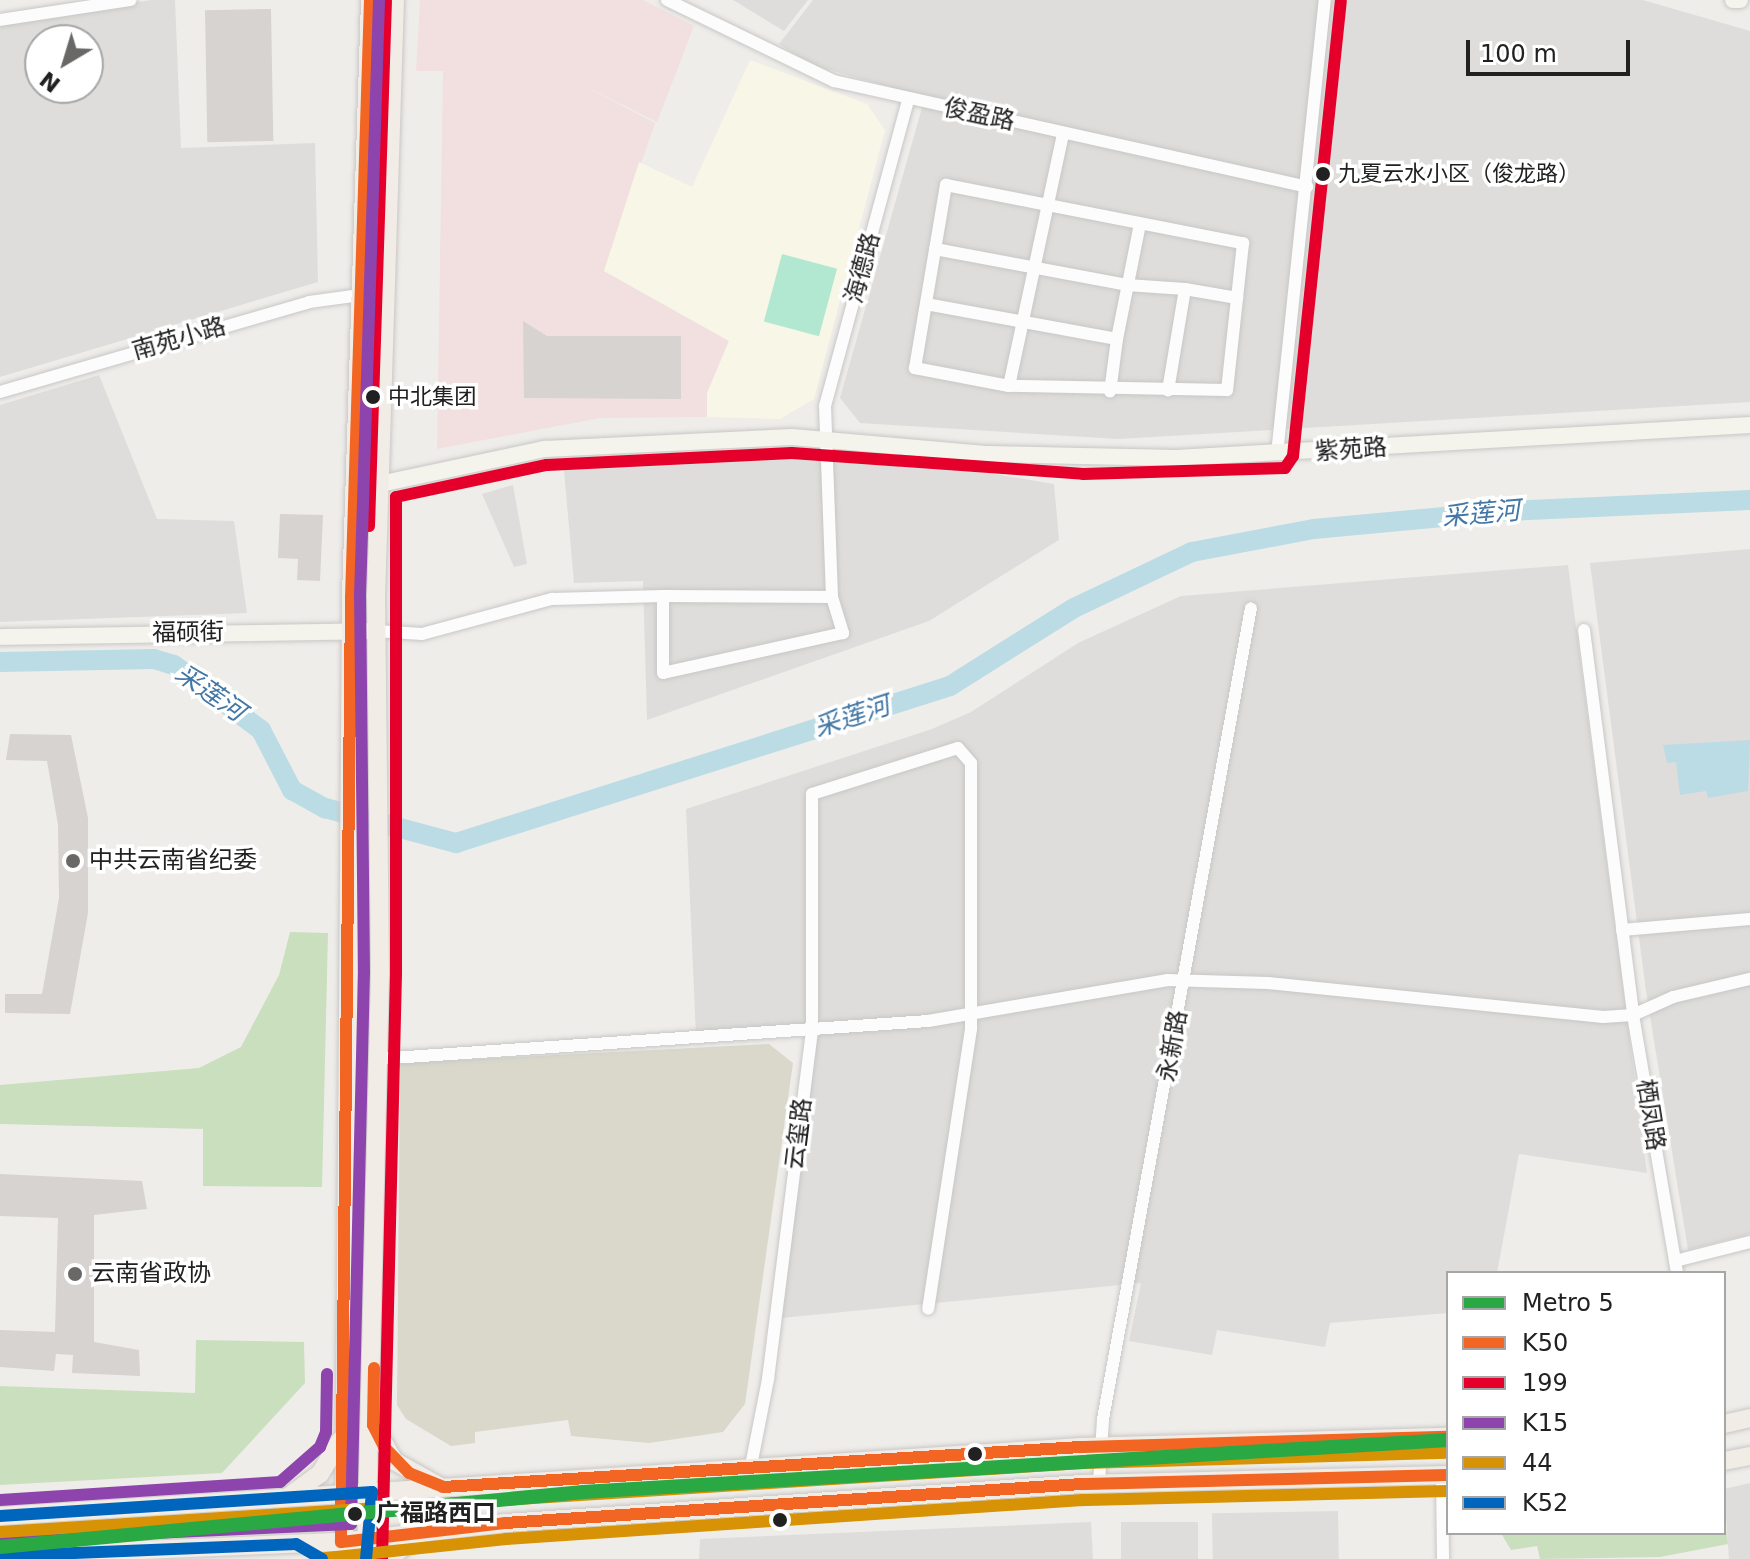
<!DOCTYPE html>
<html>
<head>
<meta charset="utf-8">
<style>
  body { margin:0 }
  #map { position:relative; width:1750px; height:1559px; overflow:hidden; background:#efedea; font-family:"DejaVu Sans","Noto Sans SC",sans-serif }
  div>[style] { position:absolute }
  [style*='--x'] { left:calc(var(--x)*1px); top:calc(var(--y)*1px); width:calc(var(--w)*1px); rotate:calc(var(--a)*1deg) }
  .residential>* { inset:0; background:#dedddb; transform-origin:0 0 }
  .commercial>* { inset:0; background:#f1e0df }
  .education>* { inset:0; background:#f8f6e6 }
  .construction>* { inset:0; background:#d9d8cb }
  .forest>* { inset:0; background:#cadfbe }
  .pitch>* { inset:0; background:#b2e8d1; transform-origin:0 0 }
  .water>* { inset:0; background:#bbdce4 }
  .river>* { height:20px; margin:-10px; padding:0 10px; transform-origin:10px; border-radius:10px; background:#bbdce4 }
  .building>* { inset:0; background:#d6d3d1; transform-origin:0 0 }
  .roads { filter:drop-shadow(0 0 2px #c8c7c6) drop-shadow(0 0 2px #c8c7c6) }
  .street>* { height:12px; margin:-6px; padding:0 6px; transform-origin:6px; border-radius:6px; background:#fdfcfc }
  .secondary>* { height:16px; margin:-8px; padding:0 8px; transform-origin:8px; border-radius:8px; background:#f4f4ec }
  .primary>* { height:18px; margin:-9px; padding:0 9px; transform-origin:9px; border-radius:9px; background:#f2ece6 }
  .bus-1>* { height:12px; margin:-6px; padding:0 6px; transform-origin:6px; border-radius:6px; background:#f26522 }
  .bus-2>* { height:12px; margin:-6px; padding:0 6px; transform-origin:6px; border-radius:6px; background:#e4002b }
  .bus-3>* { height:12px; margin:-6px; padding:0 6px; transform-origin:6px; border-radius:6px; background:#8e44ad }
  .bus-4>* { height:12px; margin:-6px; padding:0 6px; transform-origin:6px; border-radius:6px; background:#d79205 }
  .bus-5>* { height:12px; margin:-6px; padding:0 6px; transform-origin:6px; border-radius:6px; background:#0065bd }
  .metro-1>* { height:14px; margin:-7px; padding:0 7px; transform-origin:7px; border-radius:7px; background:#2aa844 }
  .dots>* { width:22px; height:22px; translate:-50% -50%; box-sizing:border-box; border:4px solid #fff; border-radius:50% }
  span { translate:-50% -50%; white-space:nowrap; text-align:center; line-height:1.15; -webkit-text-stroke:7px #fff; paint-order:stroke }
  .bus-label { font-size:22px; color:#212121 }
  .left { translate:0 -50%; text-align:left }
  .street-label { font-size:24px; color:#212121 }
  .poi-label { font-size:24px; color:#212121 }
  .stop-label { font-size:24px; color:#212121; font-weight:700 }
  .water-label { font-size:26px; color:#4277a6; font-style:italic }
  .legend { position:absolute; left:1446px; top:1271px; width:280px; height:264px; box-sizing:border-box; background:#fff; border:2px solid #a6a6a6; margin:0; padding:10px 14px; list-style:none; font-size:24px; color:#212121 }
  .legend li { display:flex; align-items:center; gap:16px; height:40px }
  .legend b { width:40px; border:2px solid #a6a6a6 }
  .north { position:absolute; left:24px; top:24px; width:80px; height:80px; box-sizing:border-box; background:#fff; border:2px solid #a6a6a6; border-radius:50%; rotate:218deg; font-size:22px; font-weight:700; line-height:32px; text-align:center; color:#212121 }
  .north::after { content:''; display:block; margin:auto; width:28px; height:36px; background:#696867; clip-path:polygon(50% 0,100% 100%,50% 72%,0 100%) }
  .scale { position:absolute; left:1466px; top:40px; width:164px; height:36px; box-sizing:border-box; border:4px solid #212121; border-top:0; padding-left:10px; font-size:24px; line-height:28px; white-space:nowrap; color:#212121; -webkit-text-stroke:6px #fff; paint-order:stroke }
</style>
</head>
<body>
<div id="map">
  <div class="residential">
    <i style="clip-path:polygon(evenodd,151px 0,175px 0,181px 148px,315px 143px,318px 282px,0 377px,0 25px,151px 0,40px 40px,88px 40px,88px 88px,40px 88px,40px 40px)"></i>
    <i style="clip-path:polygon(733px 0,808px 0,784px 31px)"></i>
    <i style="clip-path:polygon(813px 0,1643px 0,1750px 31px,1750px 402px,1118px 439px,860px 423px,840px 398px,925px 97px,812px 65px,779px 44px)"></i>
    <i style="clip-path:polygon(99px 375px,157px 519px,234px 521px,247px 613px,0 622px,0 405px)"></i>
    <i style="clip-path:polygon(840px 448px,1054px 484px,1059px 540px,929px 621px,647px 720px,643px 581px,574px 583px,563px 459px)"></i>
    <i style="clip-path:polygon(513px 485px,527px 564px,514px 567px,482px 494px)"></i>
    <i style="clip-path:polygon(1750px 549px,1750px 1234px,1688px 1250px,1646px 991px,1590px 563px)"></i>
    <i style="clip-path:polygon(1568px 565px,1647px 1173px,1519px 1154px,1497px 1273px,1448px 1273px,1448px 1313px,1330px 1323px,1325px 1347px,1217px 1330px,1212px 1355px,1129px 1341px,1141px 1283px,781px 1318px,817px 1028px,696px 1035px,686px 809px,932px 729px,971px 712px,1078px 643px,1181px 596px)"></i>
    <i style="clip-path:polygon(1750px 1483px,1750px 1559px,1729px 1559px,1724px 1489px)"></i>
    <i style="left:1338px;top:1511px;width:48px;height:126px;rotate:89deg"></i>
    <i style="clip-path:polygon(1091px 1522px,1093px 1559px,699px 1559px,700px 1539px)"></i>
    <i style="left:1198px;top:1522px;width:37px;height:77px;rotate:90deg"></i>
  </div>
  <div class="commercial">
    <i style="clip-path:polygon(420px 0,643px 0,694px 26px,657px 122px,577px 82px,655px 123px,604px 271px,729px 341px,707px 393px,707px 417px,600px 418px,437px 449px,443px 71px,416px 71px)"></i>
  </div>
  <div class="education">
    <i style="clip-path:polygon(750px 60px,867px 104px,885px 130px,814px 399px,780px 419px,707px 417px,707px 393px,729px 341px,604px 271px,639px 162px,692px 187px)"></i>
  </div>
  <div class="construction">
    <i style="clip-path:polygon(769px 1044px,793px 1063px,745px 1404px,723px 1432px,649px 1443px,571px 1436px,568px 1420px,475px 1432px,475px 1443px,451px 1446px,406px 1419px,397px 1405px,400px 1063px)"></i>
  </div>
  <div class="forest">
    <i style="clip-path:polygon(290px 932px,328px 933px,322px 1187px,203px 1186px,203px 1129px,0 1124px,0 1085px,199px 1068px,241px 1047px,279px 975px)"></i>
    <i style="clip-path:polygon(196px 1340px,304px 1342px,305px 1383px,222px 1473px,0 1485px,0 1386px,195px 1393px)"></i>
    <i style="clip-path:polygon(1724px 1513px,1728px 1544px,1660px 1557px,1540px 1559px,1537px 1546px,1511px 1550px,1501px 1533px,1724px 1533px)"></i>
  </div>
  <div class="pitch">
    <i style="left:782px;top:254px;width:57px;height:70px;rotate:15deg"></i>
  </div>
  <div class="water">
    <i style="clip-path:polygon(1750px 740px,1748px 791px,1708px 798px,1706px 791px,1680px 795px,1676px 762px,1667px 763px,1663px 745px)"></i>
  </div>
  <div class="river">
    <i style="--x:0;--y:662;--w:154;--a:-1.1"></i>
    <i style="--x:154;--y:659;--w:21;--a:17"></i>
    <i style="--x:174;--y:665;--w:109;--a:36.8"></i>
    <i style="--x:261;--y:730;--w:68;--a:62.7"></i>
    <i style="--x:292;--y:790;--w:38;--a:29"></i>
    <i style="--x:325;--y:808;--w:136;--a:15"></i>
    <i style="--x:456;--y:843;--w:518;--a:-17.63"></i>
    <i style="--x:950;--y:686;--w:146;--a:-32.2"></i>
    <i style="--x:1074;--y:608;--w:131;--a:-25.4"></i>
    <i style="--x:1192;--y:552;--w:124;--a:-10.7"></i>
    <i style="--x:1314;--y:529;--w:196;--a:-5.3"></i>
    <i style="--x:1509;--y:511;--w:241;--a:-2.6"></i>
  </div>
  <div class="building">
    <i style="left:271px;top:9px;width:132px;height:66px;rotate:89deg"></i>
    <i style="clip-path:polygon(523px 321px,547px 336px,681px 336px,681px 399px,524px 398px)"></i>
    <i style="clip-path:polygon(280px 514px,323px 515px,320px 581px,297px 580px,298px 559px,278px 558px)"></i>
    <i style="clip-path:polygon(10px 734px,71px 735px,88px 818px,88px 913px,70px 1014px,5px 1013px,5px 994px,42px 994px,59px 898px,58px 825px,47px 761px,6px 760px)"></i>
    <i style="clip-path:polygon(0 1174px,142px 1181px,147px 1209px,94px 1215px,94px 1342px,139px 1350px,140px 1376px,72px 1373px,73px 1355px,56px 1354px,54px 1371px,0 1367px,0 1330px,55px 1332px,58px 1218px,0 1216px)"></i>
  </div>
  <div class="roads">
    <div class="street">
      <i style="--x:667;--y:0;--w:186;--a:25.9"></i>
      <i style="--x:834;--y:81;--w:485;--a:12.6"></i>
      <i style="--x:0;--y:20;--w:132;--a:-8.7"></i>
      <i style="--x:946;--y:185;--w:303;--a:11.1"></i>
      <i style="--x:1243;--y:243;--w:148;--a:96.2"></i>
      <i style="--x:1227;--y:390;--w:218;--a:-178.9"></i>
      <i style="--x:1009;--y:386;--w:96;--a:-169.2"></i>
      <i style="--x:915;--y:368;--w:186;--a:-80.4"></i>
      <i style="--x:935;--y:249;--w:195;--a:10.6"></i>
      <i style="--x:1127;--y:285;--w:58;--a:3.9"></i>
      <i style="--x:1185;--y:289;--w:103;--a:99.5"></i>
      <i style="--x:1185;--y:289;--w:53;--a:9.8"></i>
      <i style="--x:926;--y:304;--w:194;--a:10.4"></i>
      <i style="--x:1117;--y:339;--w:53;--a:97.5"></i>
      <i style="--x:1117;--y:339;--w:117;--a:-78.7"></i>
      <i style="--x:1009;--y:386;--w:258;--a:-77.9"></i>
      <i style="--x:0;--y:392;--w:322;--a:-16.2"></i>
      <i style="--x:309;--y:302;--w:52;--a:-7.7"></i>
      <i style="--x:1277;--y:454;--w:457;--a:-84"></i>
      <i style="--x:832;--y:597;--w:191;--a:-92.1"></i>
      <i style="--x:825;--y:406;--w:317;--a:-74.8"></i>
      <i style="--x:1584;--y:630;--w:388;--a:82.7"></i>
      <i style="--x:1633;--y:1015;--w:262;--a:80.3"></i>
      <i style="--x:376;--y:631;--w:46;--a:3.7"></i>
      <i style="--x:422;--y:634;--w:135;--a:-15.1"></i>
      <i style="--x:552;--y:599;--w:111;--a:-1.5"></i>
      <i style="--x:663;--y:596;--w:169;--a:0.3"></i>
      <i style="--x:832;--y:597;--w:38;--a:73"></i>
      <i style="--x:843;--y:633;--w:184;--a:167.5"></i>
      <i style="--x:663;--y:673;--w:77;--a:-90"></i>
      <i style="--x:1622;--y:930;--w:128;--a:-4.9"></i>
      <i style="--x:378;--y:1059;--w:551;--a:-3.95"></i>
      <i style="--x:928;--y:1021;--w:242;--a:-9.7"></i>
      <i style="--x:1167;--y:980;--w:101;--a:1.7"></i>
      <i style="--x:1268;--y:983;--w:337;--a:5.8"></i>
      <i style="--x:1603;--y:1017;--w:30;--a:-4"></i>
      <i style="--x:1633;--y:1015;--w:44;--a:-24.2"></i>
      <i style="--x:1673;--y:997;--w:79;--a:-13.2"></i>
      <i style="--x:1675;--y:1261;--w:77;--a:-14.2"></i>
      <i style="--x:750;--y:1471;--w:94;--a:-78.9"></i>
      <i style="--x:768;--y:1379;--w:350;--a:-82.8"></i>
      <i style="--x:812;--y:1032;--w:238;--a:-90"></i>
      <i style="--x:812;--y:794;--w:153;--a:-17.5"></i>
      <i style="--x:958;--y:748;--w:20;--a:49"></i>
      <i style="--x:971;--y:763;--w:266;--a:90"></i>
      <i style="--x:971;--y:1029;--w:283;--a:98.7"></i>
      <i style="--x:1442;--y:1475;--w:84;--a:89.3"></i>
      <i style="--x:1099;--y:1483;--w:64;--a:-86.4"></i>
      <i style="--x:1103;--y:1419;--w:824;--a:-79.66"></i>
    </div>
    <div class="secondary">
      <i style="--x:1733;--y:0;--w:7;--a:0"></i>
      <i style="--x:380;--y:484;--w:169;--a:-12"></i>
      <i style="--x:545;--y:449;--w:247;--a:-2.8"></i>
      <i style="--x:792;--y:437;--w:197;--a:5"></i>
      <i style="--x:988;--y:454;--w:188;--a:1.2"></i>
      <i style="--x:1176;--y:458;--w:575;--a:-3.29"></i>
      <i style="--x:0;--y:637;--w:376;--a:-0.9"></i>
    </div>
    <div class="primary">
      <i style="--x:1724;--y:1424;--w:27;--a:-13"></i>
      <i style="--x:375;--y:1428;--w:38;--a:60"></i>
      <i style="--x:394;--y:1461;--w:51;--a:29.1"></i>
      <i style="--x:1724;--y:1461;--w:26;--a:-11"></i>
      <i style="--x:288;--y:1497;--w:39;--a:-36"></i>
      <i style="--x:320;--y:1474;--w:39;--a:-59"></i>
      <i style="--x:0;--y:1516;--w:1083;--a:-3.65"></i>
      <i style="--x:1081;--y:1447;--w:367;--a:-1.6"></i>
      <i style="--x:0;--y:1556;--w:341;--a:-2.4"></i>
      <i style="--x:341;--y:1542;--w:165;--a:-6.6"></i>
      <i style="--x:505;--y:1523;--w:578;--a:-3.87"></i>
      <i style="--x:1082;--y:1484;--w:366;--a:-1.4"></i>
      <i style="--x:344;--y:1559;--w:962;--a:-89.58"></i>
      <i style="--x:351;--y:597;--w:597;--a:-88.18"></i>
      <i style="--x:366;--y:1559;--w:587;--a:-88.63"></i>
      <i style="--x:380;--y:972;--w:375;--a:-90.6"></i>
      <i style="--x:376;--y:597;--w:597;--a:-88.18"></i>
      <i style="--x:388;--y:1559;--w:41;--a:-38"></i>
    </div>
  </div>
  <div class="bus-1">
    <i style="--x:370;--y:0;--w:597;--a:91.82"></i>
    <i style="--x:351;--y:597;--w:945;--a:90.61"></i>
    <i style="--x:341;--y:1542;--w:165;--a:-6.6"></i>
    <i style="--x:505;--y:1523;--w:578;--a:-3.87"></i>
    <i style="--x:1082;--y:1484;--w:366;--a:-1.4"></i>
    <i style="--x:374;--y:1368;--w:57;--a:91"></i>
    <i style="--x:373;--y:1425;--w:25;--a:63"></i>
    <i style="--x:384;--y:1447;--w:36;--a:46"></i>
    <i style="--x:409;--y:1473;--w:37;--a:22"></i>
    <i style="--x:443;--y:1487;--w:639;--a:-3.59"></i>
    <i style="--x:1081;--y:1447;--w:367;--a:-1.6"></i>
  </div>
  <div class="bus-2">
    <i style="--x:369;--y:526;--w:525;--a:-88.15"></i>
    <i style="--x:382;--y:1559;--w:587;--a:-88.63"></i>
    <i style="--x:396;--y:972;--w:475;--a:-90"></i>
    <i style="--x:396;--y:497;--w:154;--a:-12"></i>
    <i style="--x:547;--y:465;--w:245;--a:-2.8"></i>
    <i style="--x:792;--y:453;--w:292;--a:4.1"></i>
    <i style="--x:1083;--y:474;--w:202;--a:-1.7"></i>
    <i style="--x:1285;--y:468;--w:14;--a:-56"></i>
    <i style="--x:1293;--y:456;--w:457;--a:-84"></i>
  </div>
  <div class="bus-3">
    <i style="--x:0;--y:1500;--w:281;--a:-3.7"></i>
    <i style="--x:280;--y:1482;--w:53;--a:-41.2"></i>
    <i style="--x:320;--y:1447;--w:16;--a:-68"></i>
    <i style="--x:326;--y:1432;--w:58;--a:-89"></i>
    <i style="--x:0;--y:1540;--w:351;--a:-2.6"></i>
    <i style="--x:351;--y:1524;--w:552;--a:-88.65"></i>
    <i style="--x:364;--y:972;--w:376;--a:-90.6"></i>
    <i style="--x:360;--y:596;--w:596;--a:-88.17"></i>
  </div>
  <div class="bus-4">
    <i style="--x:1;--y:1532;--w:1083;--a:-3.65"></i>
    <i style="--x:1082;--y:1463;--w:366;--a:-1.6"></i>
    <i style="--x:317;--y:1559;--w:190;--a:-6"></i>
    <i style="--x:506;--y:1539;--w:578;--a:-3.87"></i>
    <i style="--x:1083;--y:1500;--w:365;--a:-1.4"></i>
  </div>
  <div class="bus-5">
    <i style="--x:0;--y:1516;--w:373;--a:-3.7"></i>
    <i style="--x:372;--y:1492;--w:67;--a:95.1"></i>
    <i style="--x:0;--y:1556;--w:296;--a:-2.3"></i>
    <i style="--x:296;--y:1544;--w:30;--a:30"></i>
  </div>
  <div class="metro-1">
    <i style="--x:0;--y:1547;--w:586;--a:-5.39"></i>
    <i style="--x:583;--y:1492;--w:867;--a:-3.44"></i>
  </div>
  <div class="dots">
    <i style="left:1323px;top:174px;background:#212121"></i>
    <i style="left:373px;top:397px;background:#212121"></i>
    <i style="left:73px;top:861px;background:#696867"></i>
    <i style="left:75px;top:1274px;background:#696867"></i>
    <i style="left:975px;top:1454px;background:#212121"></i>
    <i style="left:355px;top:1514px;background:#212121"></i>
    <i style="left:780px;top:1520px;background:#212121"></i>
  </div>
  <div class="bus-label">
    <span class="left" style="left:1338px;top:174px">九夏云水小区（俊龙路）</span>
    <span class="left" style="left:388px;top:397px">中北集团</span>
  </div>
  <div class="street-label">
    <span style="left:979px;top:115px;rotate:12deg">俊盈路</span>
    <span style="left:863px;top:268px;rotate:-75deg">海德路</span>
    <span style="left:179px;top:339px;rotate:-16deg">南苑小路</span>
    <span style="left:1351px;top:450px;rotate:-4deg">紫苑路</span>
    <span style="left:188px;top:633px;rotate:-1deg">福硕街</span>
    <span style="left:1173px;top:1046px;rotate:-80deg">永新路</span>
    <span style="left:1650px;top:1115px;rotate:81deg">栖凤路</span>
    <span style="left:799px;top:1134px;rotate:-83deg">云玺路</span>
  </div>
  <div class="poi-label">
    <span class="left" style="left:89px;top:861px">中共云南省纪委</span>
    <span class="left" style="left:91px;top:1274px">云南省政协</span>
  </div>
  <div class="stop-label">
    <span class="left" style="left:376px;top:1514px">广福路西口</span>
  </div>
  <div class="water-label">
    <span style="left:1481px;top:514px;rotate:-5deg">采莲河</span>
    <span style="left:210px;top:693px;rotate:35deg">采莲河</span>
    <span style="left:852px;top:717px;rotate:-18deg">采莲河</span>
  </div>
  <ul class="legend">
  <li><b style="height:10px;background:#2aa844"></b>Metro 5</li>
  <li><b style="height:10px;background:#f26522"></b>K50</li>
  <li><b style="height:10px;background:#e4002b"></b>199</li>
  <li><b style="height:10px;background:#8e44ad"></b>K15</li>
  <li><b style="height:10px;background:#d79205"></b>44</li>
  <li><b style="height:10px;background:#0065bd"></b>K52</li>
  </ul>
  <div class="north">N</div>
  <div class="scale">100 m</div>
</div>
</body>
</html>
